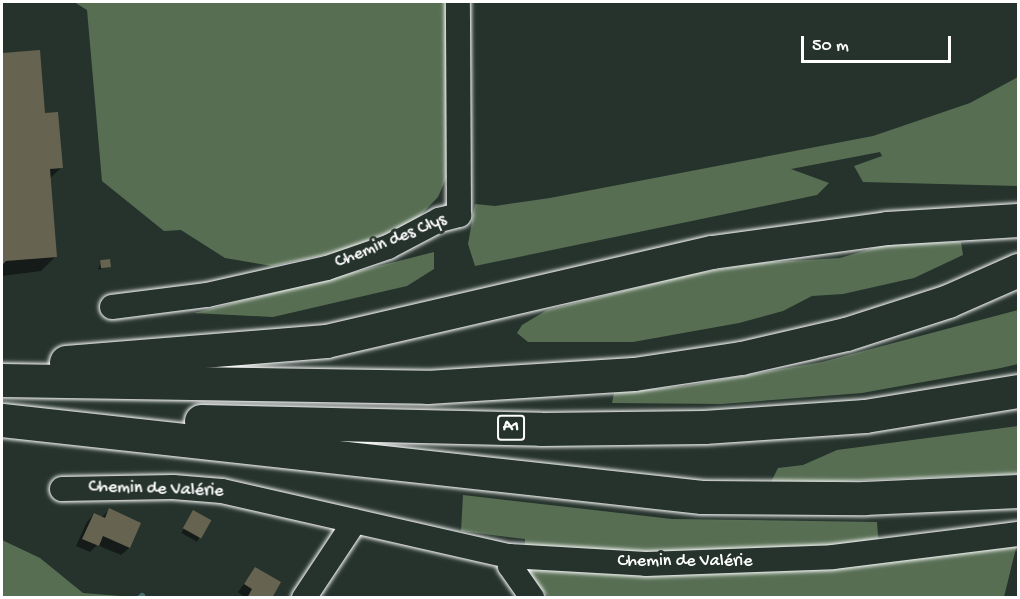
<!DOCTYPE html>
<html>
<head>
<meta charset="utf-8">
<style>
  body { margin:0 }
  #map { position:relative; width:1020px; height:599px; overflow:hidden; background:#26332d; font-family:"Gochi Hand",sans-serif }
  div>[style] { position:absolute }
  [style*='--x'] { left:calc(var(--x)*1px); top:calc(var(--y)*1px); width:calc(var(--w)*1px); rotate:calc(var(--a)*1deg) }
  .green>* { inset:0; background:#576e53 }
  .shadow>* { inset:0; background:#0007; transform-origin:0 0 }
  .stream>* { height:6px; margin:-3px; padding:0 3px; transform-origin:3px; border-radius:3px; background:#4a6f6f }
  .building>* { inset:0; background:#666350; transform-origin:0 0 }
  .roads { filter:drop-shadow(0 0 2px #fff) drop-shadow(0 0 2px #fff) }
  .minor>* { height:24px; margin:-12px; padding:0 12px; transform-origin:12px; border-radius:12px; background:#26332d }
  .highway>* { height:33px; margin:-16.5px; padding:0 16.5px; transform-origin:16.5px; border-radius:16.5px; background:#26332d }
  span { translate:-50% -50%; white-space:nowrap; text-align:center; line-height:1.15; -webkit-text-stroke:6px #26332d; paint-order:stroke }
  .shield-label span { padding:2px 4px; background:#26332d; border:2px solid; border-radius:4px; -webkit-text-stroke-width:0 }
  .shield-label { font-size:16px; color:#fff; font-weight:700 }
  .street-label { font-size:18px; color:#fff }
  .frame { position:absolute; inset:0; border:3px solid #fff; pointer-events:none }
  .scale { position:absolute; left:801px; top:36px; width:150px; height:27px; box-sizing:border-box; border:3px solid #fff; border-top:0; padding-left:8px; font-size:18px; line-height:21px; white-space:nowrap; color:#fff; -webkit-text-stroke:4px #26332d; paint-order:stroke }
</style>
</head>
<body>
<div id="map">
  <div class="green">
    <i style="clip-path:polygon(74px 2px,446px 2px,449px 172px,438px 197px,413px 223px,342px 251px,272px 266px,225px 258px,181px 230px,164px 231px,102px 181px,87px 10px)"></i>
    <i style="clip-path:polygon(1018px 77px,1018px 186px,863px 182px,854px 166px,882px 156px,880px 152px,791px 169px,829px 183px,817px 195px,475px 266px,468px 244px,475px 204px,495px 206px,550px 198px,873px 136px,970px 103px)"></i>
    <i style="clip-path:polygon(961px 242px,963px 255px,914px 278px,843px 294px,812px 296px,783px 311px,739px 323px,633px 342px,528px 342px,517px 333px,522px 325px,547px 310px,692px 274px,759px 263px,840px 258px,891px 243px)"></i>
    <i style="clip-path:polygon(434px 252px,434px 269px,407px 286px,273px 317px,194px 313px)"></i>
    <i style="clip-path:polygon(1018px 310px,1018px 364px,1001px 368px,862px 393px,721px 404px,612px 403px,614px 393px,685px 386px,822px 362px)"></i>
    <i style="clip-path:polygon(1018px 426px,1018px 474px,770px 484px,778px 468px,803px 465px,837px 450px)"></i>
    <i style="clip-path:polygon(463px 495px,672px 519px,877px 522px,880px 561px,1017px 544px,1004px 597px,550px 598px,524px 571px,525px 539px,461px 531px)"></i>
    <i style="clip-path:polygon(2px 540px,40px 558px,83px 593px,133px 597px,2px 597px)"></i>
  </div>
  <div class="shadow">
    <i style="clip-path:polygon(39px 52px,44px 115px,61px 168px,49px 179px,55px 257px,41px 271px,2px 276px,2px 55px)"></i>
    <i style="clip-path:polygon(101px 262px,109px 266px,98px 270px)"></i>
    <i style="clip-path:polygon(109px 510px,139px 523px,129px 548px,121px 555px,97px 545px,90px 552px,76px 546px,87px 522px,94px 514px,101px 518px)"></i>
    <i style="left:193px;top:512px;width:18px;height:24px;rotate:29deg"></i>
    <i style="clip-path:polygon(255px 569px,272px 598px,245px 598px,238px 592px)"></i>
  </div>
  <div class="stream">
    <i style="--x:140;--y:598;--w:3;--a:-45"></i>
  </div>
  <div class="building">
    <i style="clip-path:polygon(40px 50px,45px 113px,58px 112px,63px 168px,50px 169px,57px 257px,6px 261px,2px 265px,2px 53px)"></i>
    <i style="left:110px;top:259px;width:8px;height:10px;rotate:83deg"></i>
    <i style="clip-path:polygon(109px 508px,141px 523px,130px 548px,103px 536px,99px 546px,82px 539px,94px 513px,105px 518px)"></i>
    <i style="left:193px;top:510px;width:21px;height:21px;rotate:29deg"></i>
    <i style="clip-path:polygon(255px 567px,281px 582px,272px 598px,247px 598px,252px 589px,244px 584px)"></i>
  </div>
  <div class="roads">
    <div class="minor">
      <i style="--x:112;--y:307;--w:96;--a:-7.2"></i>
      <i style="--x:207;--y:295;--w:123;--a:-12.7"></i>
      <i style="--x:327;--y:268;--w:65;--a:-19"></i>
      <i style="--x:388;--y:247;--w:58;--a:-27.9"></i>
      <i style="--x:439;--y:220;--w:21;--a:-14"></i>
      <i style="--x:459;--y:215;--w:213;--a:-90.3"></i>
      <i style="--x:62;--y:489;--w:111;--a:-1"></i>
      <i style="--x:173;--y:487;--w:49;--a:4.7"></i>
      <i style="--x:222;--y:491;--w:294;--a:12.8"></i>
      <i style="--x:509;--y:556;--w:137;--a:3.3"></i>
      <i style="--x:646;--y:564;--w:187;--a:-2.1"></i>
      <i style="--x:833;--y:557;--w:186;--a:-7.1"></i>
      <i style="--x:509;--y:556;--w:10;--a:84"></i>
      <i style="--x:510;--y:566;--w:39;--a:55"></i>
      <i style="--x:304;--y:598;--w:92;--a:-56.5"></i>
    </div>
    <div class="highway">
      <i style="--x:66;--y:362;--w:261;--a:-4.6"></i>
      <i style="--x:326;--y:341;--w:396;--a:-13"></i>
      <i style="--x:712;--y:252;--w:177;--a:-7.8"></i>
      <i style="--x:887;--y:228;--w:131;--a:-3.5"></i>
      <i style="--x:2;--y:380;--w:425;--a:0.9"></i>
      <i style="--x:427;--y:387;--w:207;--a:-3.6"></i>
      <i style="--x:634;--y:374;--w:108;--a:-8.5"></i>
      <i style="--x:741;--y:358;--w:108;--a:-12.9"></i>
      <i style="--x:846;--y:334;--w:107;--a:-17.9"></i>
      <i style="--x:948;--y:301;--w:77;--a:-23.9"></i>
      <i style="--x:2;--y:420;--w:704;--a:6.28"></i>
      <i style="--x:702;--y:497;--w:162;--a:0.4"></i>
      <i style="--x:864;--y:498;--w:154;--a:-2.6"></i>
      <i style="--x:201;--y:421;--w:340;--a:1.3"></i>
      <i style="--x:541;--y:429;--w:163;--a:-0.7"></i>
      <i style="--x:704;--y:427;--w:161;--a:-3.9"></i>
      <i style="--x:865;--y:416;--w:155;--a:-9.3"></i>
    </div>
  </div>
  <div class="shield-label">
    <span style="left:511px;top:428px">A1</span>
  </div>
  <div class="street-label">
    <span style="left:391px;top:242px;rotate:-22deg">Chemin des Clys</span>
    <span style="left:156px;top:490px;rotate:2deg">Chemin de Valérie</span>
    <span style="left:685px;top:562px">Chemin de Valérie</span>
  </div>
  <div class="frame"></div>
  <div class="scale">50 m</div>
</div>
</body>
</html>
